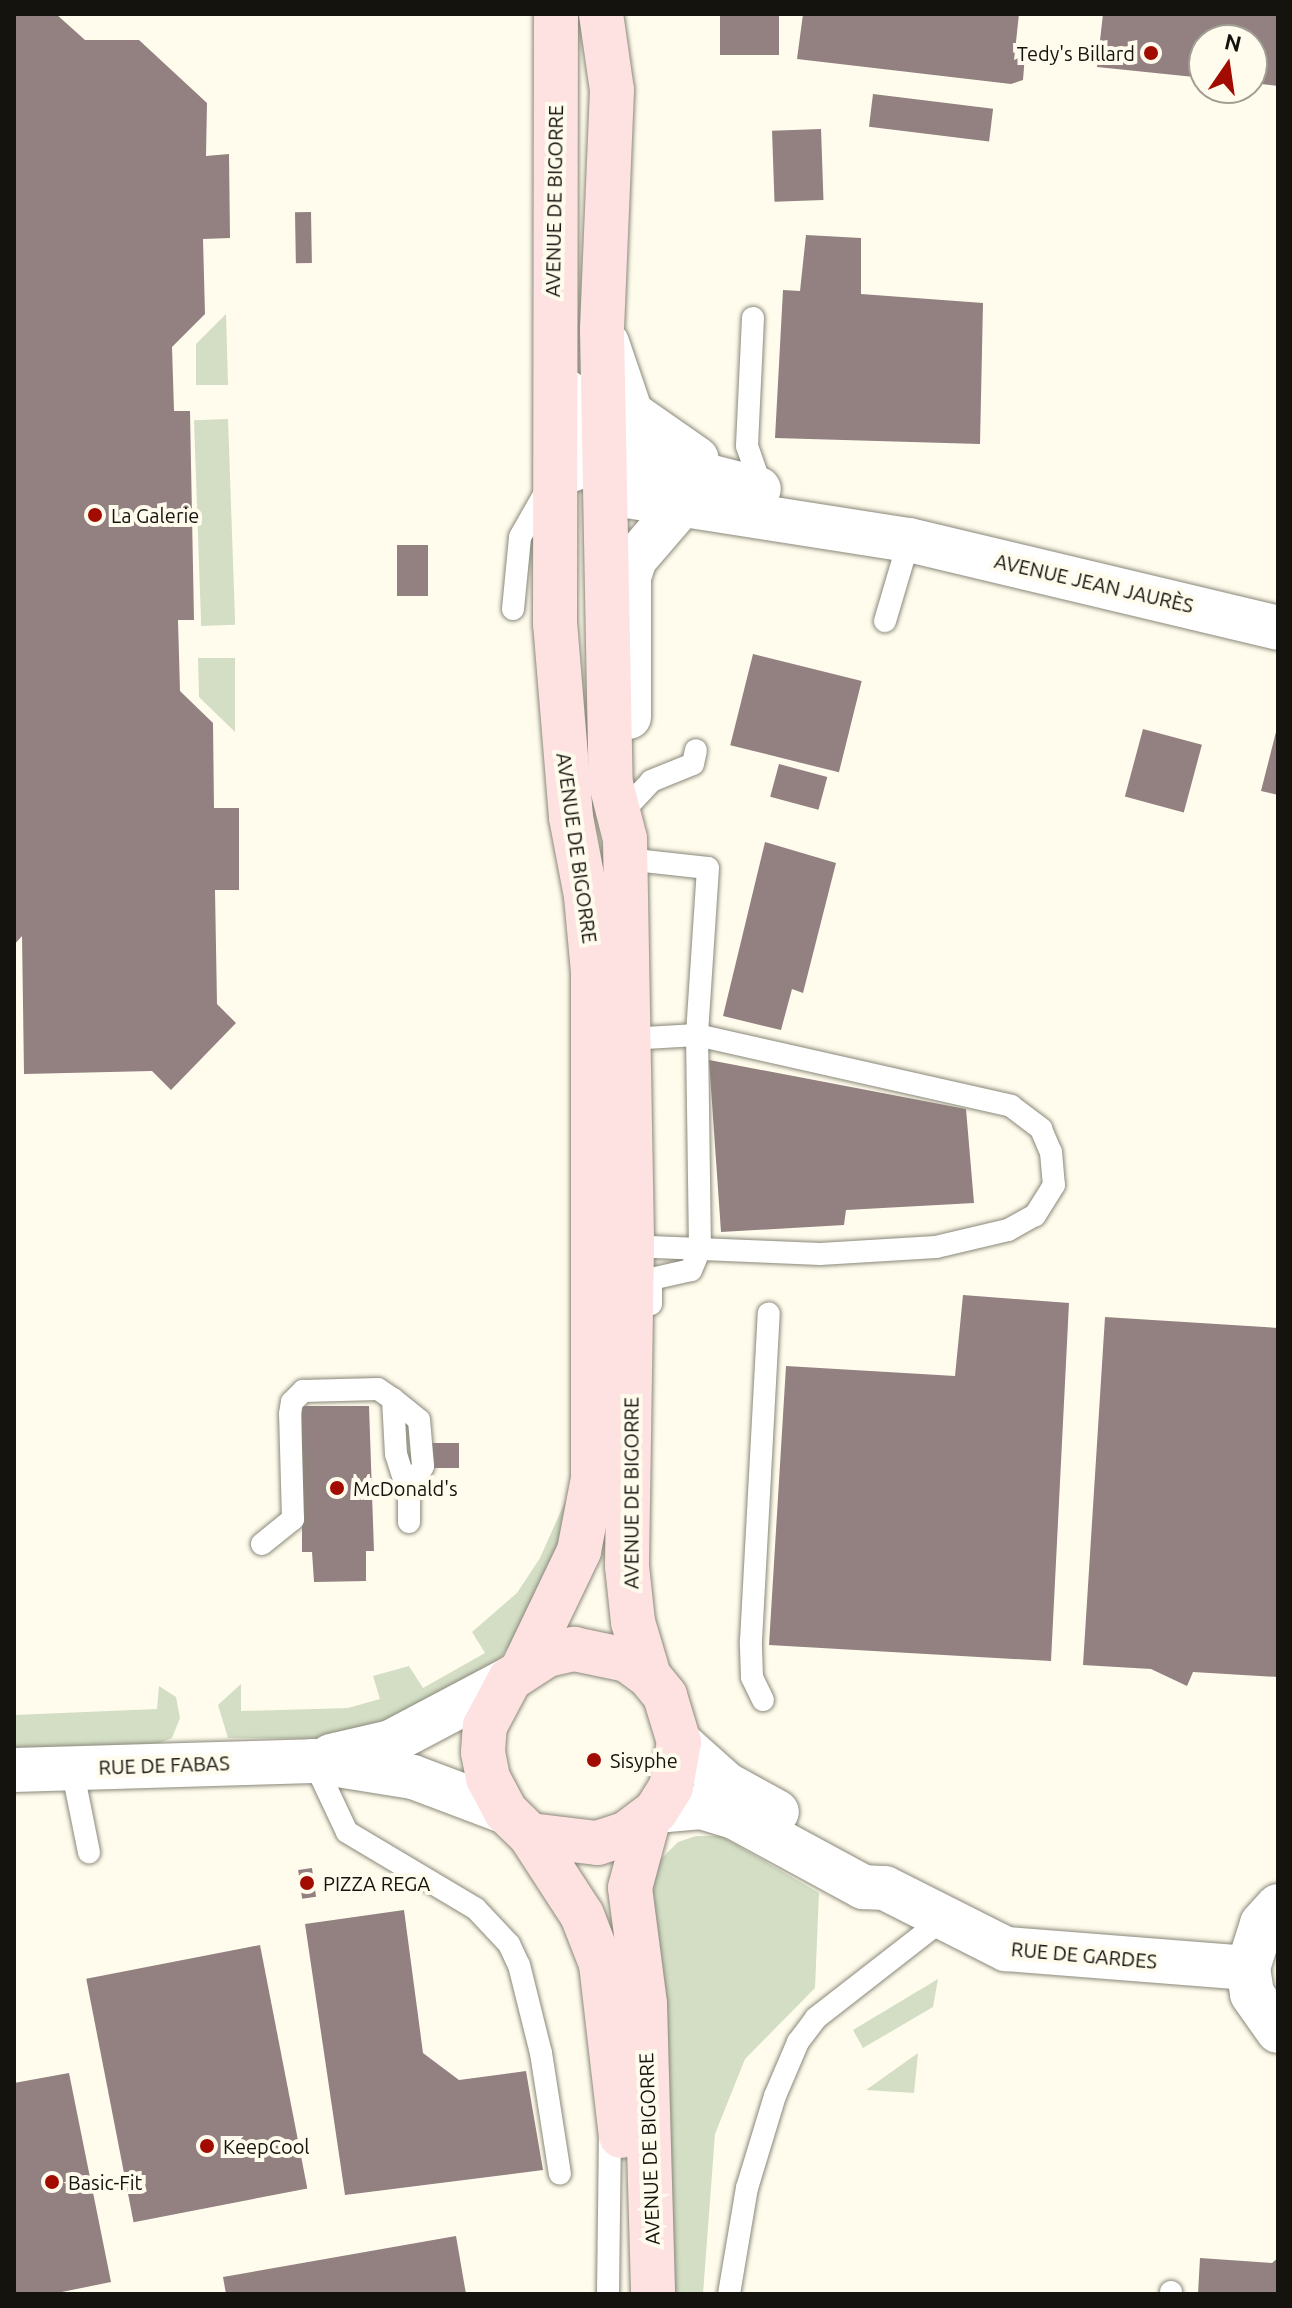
<!DOCTYPE html>
<html>
<head>
<meta charset="utf-8">
<style>
  body { margin:0 }
  #map { position:relative; width:1292px; height:2308px; overflow:hidden; background:#fffced; font-family:Ubuntu,sans-serif }
  div>[style] { position:absolute }
  [style*='--x'] { left:calc(var(--x)*1px); top:calc(var(--y)*1px); width:calc(var(--w)*1px); rotate:calc(var(--a)*1deg) }
  .green>* { inset:0; background:#d3dec5; transform-origin:0 0 }
  .building>* { inset:0; background:#928180; transform-origin:0 0 }
  .roads { filter:drop-shadow(0 0 2px #8a887a) drop-shadow(0 0 2px #8a887a) }
  .service>* { height:22px; margin:-11px; padding:0 11px; transform-origin:11px; border-radius:11px; background:#fff }
  .minor>* { height:44px; margin:-22px; padding:0 22px; transform-origin:22px; border-radius:22px; background:#fff }
  .tertiary>* { height:44px; margin:-22px; padding:0 22px; transform-origin:22px; border-radius:22px; background:#fff }
  .secondary>* { height:44px; margin:-22px; padding:0 22px; transform-origin:22px; border-radius:22px; background:#fde2e1 }
  .dots>* { width:22px; height:22px; translate:-50% -50%; box-sizing:border-box; border:4px solid #fffced; border-radius:50% }
  span { translate:-50% -50%; white-space:nowrap; text-align:center; line-height:1.15; -webkit-text-stroke:8px #fffced; paint-order:stroke }
  .poi-label { font-size:20px; color:#14130e }
  .right { translate:-100% -50%; text-align:right }
  .left { translate:0 -50%; text-align:left }
  .street-label { font-size:20px; color:#14130e }
  .frame { position:absolute; inset:0; border:16px solid #14130e; pointer-events:none }
  .north { position:absolute; left:1188px; top:24px; width:80px; height:80px; box-sizing:border-box; background:#fffced; border:2px solid #a19f94; border-radius:50%; rotate:13deg; font-size:22px; font-weight:700; line-height:32px; text-align:center; color:#14130e }
  .north::after { content:''; display:block; margin:auto; width:28px; height:36px; background:#a20b00; clip-path:polygon(50% 0,100% 100%,50% 72%,0 100%) }
</style>
</head>
<body>
<div id="map">
  <div class="green">
    <i style="clip-path:polygon(226px 314px,228px 385px,196px 385px,196px 344px)"></i>
    <i style="left:228px;top:419px;width:206px;height:34px;rotate:88deg"></i>
    <i style="clip-path:polygon(198px 658px,235px 658px,235px 732px,199px 697px)"></i>
    <i style="clip-path:polygon(568px 1495px,578px 1496px,538px 1608px,500px 1658px,441px 1701px,350px 1739px,228px 1738px,218px 1705px,241px 1684px,241px 1711px,348px 1708px,380px 1699px,373px 1676px,409px 1666px,423px 1688px,485px 1653px,472px 1632px,517px 1593px,540px 1558px)"></i>
    <i style="clip-path:polygon(159px 1686px,176px 1697px,180px 1718px,172px 1738px,160px 1743px,14px 1752px,14px 1715px,157px 1709px)"></i>
    <i style="clip-path:polygon(696px 1836px,721px 1836px,819px 1893px,815px 1988px,745px 2059px,715px 2134px,703px 2294px,668px 2294px,650px 1881px,659px 1861px,678px 1842px)"></i>
    <i style="clip-path:polygon(938px 1979px,933px 2007px,863px 2048px,853px 2030px)"></i>
    <i style="clip-path:polygon(918px 2053px,914px 2093px,866px 2090px)"></i>
  </div>
  <div class="building">
    <i style="clip-path:polygon(14px 14px,56px 14px,85px 40px,139px 40px,207px 103px,206px 156px,229px 154px,230px 238px,203px 239px,205px 314px,172px 347px,174px 411px,190px 411px,194px 620px,178px 620px,180px 691px,213px 723px,214px 808px,239px 808px,239px 890px,215px 890px,217px 1004px,236px 1023px,171px 1090px,152px 1071px,24px 1074px,22px 936px,14px 945px)"></i>
    <i style="left:720px;top:14px;width:59px;height:41px"></i>
    <i style="clip-path:polygon(803px 14px,1019px 14px,1014px 60px,1025px 55px,1023px 80px,1011px 84px,797px 59px)"></i>
    <i style="clip-path:polygon(1103px 14px,1278px 14px,1278px 86px,1252px 83px,1252px 40px,1204px 40px,1204px 78px,1097px 67px)"></i>
    <i style="left:873px;top:94px;width:121px;height:33px;rotate:7deg"></i>
    <i style="left:821px;top:129px;width:71px;height:49px;rotate:88deg"></i>
    <i style="left:311px;top:212px;width:51px;height:16px;rotate:89deg"></i>
    <i style="clip-path:polygon(806px 235px,861px 238px,861px 294px,983px 303px,980px 444px,775px 438px,783px 290px,800px 291px)"></i>
    <i style="left:397px;top:545px;width:31px;height:51px"></i>
    <i style="left:753px;top:654px;width:112px;height:94px;rotate:14deg"></i>
    <i style="clip-path:polygon(1277px 728px,1278px 728px,1278px 795px,1261px 791px)"></i>
    <i style="left:1143px;top:729px;width:61px;height:70px;rotate:15deg"></i>
    <i style="left:779px;top:764px;width:50px;height:34px;rotate:15deg"></i>
    <i style="clip-path:polygon(765px 842px,836px 863px,803px 993px,792px 989px,781px 1030px,723px 1016px)"></i>
    <i style="clip-path:polygon(709px 1060px,966px 1109px,974px 1203px,846px 1210px,844px 1225px,721px 1232px)"></i>
    <i style="clip-path:polygon(963px 1295px,1069px 1303px,1051px 1661px,769px 1645px,786px 1366px,955px 1376px)"></i>
    <i style="clip-path:polygon(1105px 1317px,1278px 1328px,1278px 1677px,1193px 1672px,1187px 1686px,1151px 1669px,1083px 1665px)"></i>
    <i style="clip-path:polygon(302px 1406px,369px 1406px,374px 1551px,366px 1551px,366px 1581px,314px 1582px,312px 1552px,302px 1552px)"></i>
    <i style="left:431px;top:1443px;width:28px;height:25px"></i>
    <i style="left:312px;top:1868px;width:29px;height:14px;rotate:82deg"></i>
    <i style="clip-path:polygon(404px 1910px,423px 2053px,459px 2080px,526px 2071px,543px 2170px,345px 2195px,305px 1924px)"></i>
    <i style="left:260px;top:1945px;width:248px;height:177px;rotate:79deg"></i>
    <i style="clip-path:polygon(69px 2073px,111px 2282px,52px 2294px,14px 2294px,14px 2083px)"></i>
    <i style="clip-path:polygon(456px 2236px,466px 2294px,226px 2294px,223px 2277px)"></i>
    <i style="clip-path:polygon(1200px 2258px,1272px 2263px,1278px 2258px,1278px 2294px,1198px 2294px)"></i>
  </div>
  <div class="roads">
    <div class="service">
      <i style="--x:753;--y:318;--w:128;--a:92.7"></i>
      <i style="--x:747;--y:446;--w:46;--a:70.8"></i>
      <i style="--x:513;--y:609;--w:72;--a:-84.4"></i>
      <i style="--x:520;--y:537;--w:59;--a:-60.4"></i>
      <i style="--x:885;--y:621;--w:84;--a:-73.5"></i>
      <i style="--x:628;--y:806;--w:34;--a:-47"></i>
      <i style="--x:651;--y:781;--w:45;--a:-22"></i>
      <i style="--x:693;--y:764;--w:14;--a:-78"></i>
      <i style="--x:626;--y:859;--w:82;--a:6.3"></i>
      <i style="--x:708;--y:868;--w:167;--a:93.8"></i>
      <i style="--x:697;--y:1035;--w:214;--a:89.2"></i>
      <i style="--x:700;--y:1249;--w:23;--a:113"></i>
      <i style="--x:691;--y:1270;--w:41;--a:167.3"></i>
      <i style="--x:651;--y:1279;--w:25;--a:90"></i>
      <i style="--x:628;--y:1039;--w:69;--a:-3.3"></i>
      <i style="--x:697;--y:1035;--w:322;--a:12.7"></i>
      <i style="--x:1011;--y:1106;--w:38;--a:37"></i>
      <i style="--x:1041;--y:1129;--w:25;--a:67"></i>
      <i style="--x:1051;--y:1152;--w:33;--a:85"></i>
      <i style="--x:1054;--y:1185;--w:36;--a:122"></i>
      <i style="--x:1035;--y:1215;--w:31;--a:151"></i>
      <i style="--x:1008;--y:1230;--w:74;--a:166.7"></i>
      <i style="--x:936;--y:1247;--w:116;--a:176.5"></i>
      <i style="--x:820;--y:1254;--w:188;--a:-177.6"></i>
      <i style="--x:393;--y:1399;--w:33;--a:39"></i>
      <i style="--x:419;--y:1420;--w:46;--a:85"></i>
      <i style="--x:423;--y:1466;--w:32;--a:116"></i>
      <i style="--x:262;--y:1544;--w:40;--a:-39"></i>
      <i style="--x:293;--y:1519;--w:105;--a:-91.6"></i>
      <i style="--x:290;--y:1414;--w:12;--a:-81"></i>
      <i style="--x:292;--y:1402;--w:16;--a:-45"></i>
      <i style="--x:303;--y:1391;--w:75;--a:-1.5"></i>
      <i style="--x:378;--y:1389;--w:18;--a:34"></i>
      <i style="--x:393;--y:1399;--w:55;--a:86.9"></i>
      <i style="--x:396;--y:1454;--w:43;--a:72.4"></i>
      <i style="--x:409;--y:1495;--w:27;--a:90"></i>
      <i style="--x:763;--y:1700;--w:25;--a:-116"></i>
      <i style="--x:752;--y:1677;--w:36;--a:-92"></i>
      <i style="--x:751;--y:1641;--w:328;--a:-86.9"></i>
      <i style="--x:314;--y:1762;--w:77;--a:64.8"></i>
      <i style="--x:347;--y:1832;--w:150;--a:30.8"></i>
      <i style="--x:476;--y:1909;--w:48;--a:46.7"></i>
      <i style="--x:509;--y:1944;--w:23;--a:65"></i>
      <i style="--x:519;--y:1965;--w:91;--a:76"></i>
      <i style="--x:541;--y:2053;--w:122;--a:81.1"></i>
      <i style="--x:72;--y:1768;--w:86;--a:78.6"></i>
      <i style="--x:608;--y:2294;--w:170;--a:-89.3"></i>
      <i style="--x:729;--y:2294;--w:108;--a:-80.4"></i>
      <i style="--x:747;--y:2188;--w:96;--a:-73.1"></i>
      <i style="--x:775;--y:2096;--w:59;--a:-66.9"></i>
      <i style="--x:798;--y:2042;--w:30;--a:-53"></i>
      <i style="--x:816;--y:2018;--w:161;--a:-37.9"></i>
      <i style="--x:1171;--y:2294;--w:2;--a:-90"></i>
    </div>
    <div class="minor">
      <i style="--x:679;--y:1742;--w:63;--a:41.8"></i>
      <i style="--x:726;--y:1784;--w:58;--a:28.8"></i>
      <i style="--x:331;--y:1756;--w:62;--a:-13.1"></i>
      <i style="--x:391;--y:1742;--w:135;--a:-27.9"></i>
      <i style="--x:14;--y:1770;--w:299;--a:-1.7"></i>
      <i style="--x:313;--y:1761;--w:101;--a:9.1"></i>
      <i style="--x:413;--y:1777;--w:99;--a:20.6"></i>
      <i style="--x:656;--y:1811;--w:45;--a:-5.1"></i>
      <i style="--x:701;--y:1807;--w:37;--a:17"></i>
      <i style="--x:736;--y:1818;--w:145;--a:28.5"></i>
      <i style="--x:863;--y:1887;--w:22;--a:3"></i>
      <i style="--x:885;--y:1888;--w:136;--a:26.8"></i>
      <i style="--x:1006;--y:1949;--w:243;--a:4.5"></i>
      <i style="--x:1278;--y:1906;--w:24;--a:132"></i>
      <i style="--x:1262;--y:1924;--w:46;--a:107.7"></i>
      <i style="--x:1248;--y:1968;--w:26;--a:81"></i>
      <i style="--x:1252;--y:1994;--w:45;--a:54.9"></i>
    </div>
    <div class="tertiary">
      <i style="--x:607;--y:343;--w:74;--a:71.1"></i>
      <i style="--x:631;--y:413;--w:80;--a:34.9"></i>
      <i style="--x:567;--y:392;--w:52;--a:84.5"></i>
      <i style="--x:572;--y:444;--w:70;--a:46.7"></i>
      <i style="--x:620;--y:495;--w:292;--a:8.9"></i>
      <i style="--x:909;--y:540;--w:379;--a:13.4"></i>
      <i style="--x:571;--y:470;--w:36;--a:-21"></i>
      <i style="--x:605;--y:457;--w:26;--a:-2"></i>
      <i style="--x:631;--y:456;--w:132;--a:14.5"></i>
      <i style="--x:629;--y:717;--w:140;--a:-90"></i>
      <i style="--x:629;--y:577;--w:19;--a:-72"></i>
      <i style="--x:635;--y:559;--w:74;--a:-49.4"></i>
    </div>
    <div class="secondary">
      <i style="--x:601;--y:14;--w:77;--a:81.8"></i>
      <i style="--x:612;--y:90;--w:241;--a:92.4"></i>
      <i style="--x:602;--y:331;--w:453;--a:88.9"></i>
      <i style="--x:611;--y:784;--w:57;--a:75.7"></i>
      <i style="--x:625;--y:839;--w:407;--a:89"></i>
      <i style="--x:632;--y:1246;--w:320;--a:90.9"></i>
      <i style="--x:627;--y:1566;--w:56;--a:83.9"></i>
      <i style="--x:633;--y:1622;--w:56;--a:73.5"></i>
      <i style="--x:574;--y:1649;--w:54;--a:11.7"></i>
      <i style="--x:627;--y:1660;--w:27;--a:36"></i>
      <i style="--x:649;--y:1676;--w:26;--a:51"></i>
      <i style="--x:665;--y:1696;--w:48;--a:73.1"></i>
      <i style="--x:679;--y:1742;--w:46;--a:100.1"></i>
      <i style="--x:671;--y:1787;--w:28;--a:122"></i>
      <i style="--x:656;--y:1811;--w:39;--a:143"></i>
      <i style="--x:625;--y:1834;--w:29;--a:162"></i>
      <i style="--x:597;--y:1843;--w:67;--a:-173.2"></i>
      <i style="--x:530;--y:1835;--w:33;--a:-136"></i>
      <i style="--x:506;--y:1812;--w:38;--a:-118"></i>
      <i style="--x:488;--y:1778;--w:26;--a:-101"></i>
      <i style="--x:483;--y:1752;--w:26;--a:-86"></i>
      <i style="--x:485;--y:1726;--w:53;--a:-62"></i>
      <i style="--x:510;--y:1679;--w:44;--a:-33"></i>
      <i style="--x:547;--y:1655;--w:28;--a:-13"></i>
      <i style="--x:523;--y:1668;--w:130;--a:-64.4"></i>
      <i style="--x:579;--y:1551;--w:74;--a:-79.1"></i>
      <i style="--x:593;--y:1478;--w:506;--a:-90"></i>
      <i style="--x:593;--y:972;--w:76;--a:-95.3"></i>
      <i style="--x:586;--y:896;--w:80;--a:-100.8"></i>
      <i style="--x:571;--y:817;--w:194;--a:-94.7"></i>
      <i style="--x:555;--y:624;--w:610;--a:-89.91"></i>
      <i style="--x:649;--y:1817;--w:73;--a:105"></i>
      <i style="--x:630;--y:1888;--w:117;--a:82.6"></i>
      <i style="--x:645;--y:2004;--w:290;--a:88.4"></i>
      <i style="--x:530;--y:1835;--w:95;--a:57"></i>
      <i style="--x:582;--y:1915;--w:53;--a:68.8"></i>
      <i style="--x:601;--y:1964;--w:173;--a:83.4"></i>
    </div>
  </div>
  <div class="dots">
    <i style="left:1151px;top:53px;background:#a20b00"></i>
    <i style="left:95px;top:515px;background:#a20b00"></i>
    <i style="left:337px;top:1488px;background:#a20b00"></i>
    <i style="left:594px;top:1760px;background:#a20b00"></i>
    <i style="left:307px;top:1883px;background:#a20b00"></i>
    <i style="left:207px;top:2146px;background:#a20b00"></i>
    <i style="left:52px;top:2182px;background:#a20b00"></i>
  </div>
  <div class="poi-label">
    <span class="right" style="left:1135px;top:53px">Tedy's Billard</span>
    <span class="left" style="left:111px;top:515px">La Galerie</span>
    <span class="left" style="left:353px;top:1488px">McDonald's</span>
    <span class="left" style="left:610px;top:1760px">Sisyphe</span>
    <span class="left" style="left:323px;top:1883px">PIZZA REGA</span>
    <span class="left" style="left:223px;top:2146px">KeepCool</span>
    <span class="left" style="left:68px;top:2182px">Basic-Fit</span>
  </div>
  <div class="street-label">
    <span style="left:554px;top:201px;rotate:-89deg">AVENUE DE BIGORRE</span>
    <span style="left:1094px;top:583px;rotate:13deg">AVENUE JEAN JAURÈS</span>
    <span style="left:577px;top:848px;rotate:82deg">AVENUE DE BIGORRE</span>
    <span style="left:631px;top:1493px;rotate:-90deg">AVENUE DE BIGORRE</span>
    <span style="left:164px;top:1765px;rotate:-2deg">RUE DE FABAS</span>
    <span style="left:1084px;top:1955px;rotate:5deg">RUE DE GARDES</span>
    <span style="left:649px;top:2149px;rotate:-92deg">AVENUE DE BIGORRE</span>
  </div>
  <div class="frame"></div>
  <div class="north">N</div>
</div>
</body>
</html>
